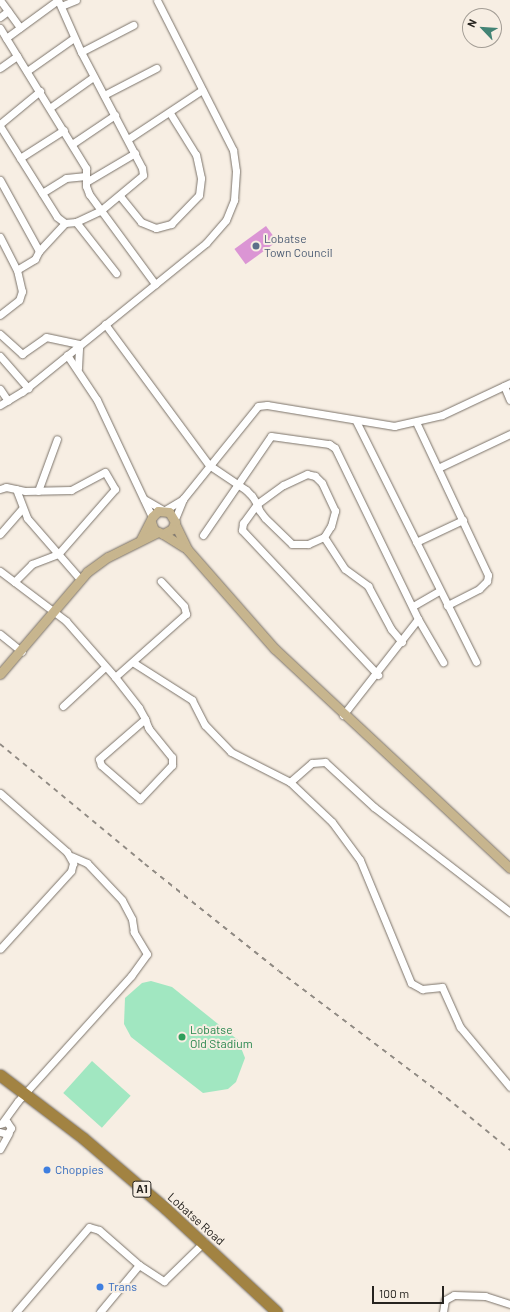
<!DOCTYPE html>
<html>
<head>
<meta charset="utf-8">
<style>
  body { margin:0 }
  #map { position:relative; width:510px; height:1312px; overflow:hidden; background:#f7eee3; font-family:Barlow,sans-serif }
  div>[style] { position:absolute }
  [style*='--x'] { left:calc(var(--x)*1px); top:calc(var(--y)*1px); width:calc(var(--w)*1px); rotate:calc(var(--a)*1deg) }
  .green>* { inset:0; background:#a1e7c1; transform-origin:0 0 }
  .building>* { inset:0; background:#db95d4; transform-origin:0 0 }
  .roads { filter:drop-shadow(0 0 1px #7b736a) drop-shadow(0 0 1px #7b736a) }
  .minor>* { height:7px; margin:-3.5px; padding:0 3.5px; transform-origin:3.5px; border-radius:3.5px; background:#fff }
  .major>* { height:9px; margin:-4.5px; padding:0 4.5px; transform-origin:4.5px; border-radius:4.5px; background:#c7b58e }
  .highway>* { height:11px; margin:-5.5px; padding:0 5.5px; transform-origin:5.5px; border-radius:5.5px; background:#a28342 }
  .rail>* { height:1.5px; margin-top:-0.75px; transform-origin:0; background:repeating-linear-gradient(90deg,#908a83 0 5px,transparent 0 10px) }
  .dots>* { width:11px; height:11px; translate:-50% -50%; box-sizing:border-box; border:2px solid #f7eee3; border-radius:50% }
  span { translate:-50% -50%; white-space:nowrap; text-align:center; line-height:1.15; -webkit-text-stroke:4px #f7eee3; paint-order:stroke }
  .shield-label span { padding:1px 3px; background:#f7eee3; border:1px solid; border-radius:3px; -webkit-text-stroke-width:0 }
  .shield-label { font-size:11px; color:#26231f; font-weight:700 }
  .service-label { font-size:12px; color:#4e5e75 }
  .left { translate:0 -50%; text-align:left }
  .leisure-label { font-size:12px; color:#27864d }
  .shop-label { font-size:12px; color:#366cbe }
  .street-label { font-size:12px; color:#26231f }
  .north { position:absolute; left:462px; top:8px; width:40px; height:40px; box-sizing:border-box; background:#f7eee3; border:1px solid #a39d95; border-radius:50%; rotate:295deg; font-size:11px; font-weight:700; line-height:16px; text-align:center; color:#26231f }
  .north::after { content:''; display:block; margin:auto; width:14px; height:18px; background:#438475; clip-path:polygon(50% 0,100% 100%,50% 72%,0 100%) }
  .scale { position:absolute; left:372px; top:1286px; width:72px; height:18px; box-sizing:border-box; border:2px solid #26231f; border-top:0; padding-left:5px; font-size:12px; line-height:14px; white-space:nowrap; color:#26231f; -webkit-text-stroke:3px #f7eee3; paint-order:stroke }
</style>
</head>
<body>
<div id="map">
  <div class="green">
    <i style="clip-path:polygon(151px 981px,172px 987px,238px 1040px,245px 1058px,236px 1082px,228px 1089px,203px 1093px,131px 1037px,124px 1024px,125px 998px,142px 983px)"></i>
    <i style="left:92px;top:1061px;width:52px;height:43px;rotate:42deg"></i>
  </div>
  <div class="building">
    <i style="left:266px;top:226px;width:19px;height:39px;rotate:54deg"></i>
  </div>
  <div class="roads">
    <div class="minor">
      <i style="--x:0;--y:0;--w:34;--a:54"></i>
      <i style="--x:58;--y:0;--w:64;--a:143.8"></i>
      <i style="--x:6;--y:38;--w:153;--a:58.4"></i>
      <i style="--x:86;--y:168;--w:18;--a:90"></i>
      <i style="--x:86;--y:186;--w:9;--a:69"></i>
      <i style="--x:89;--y:194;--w:112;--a:53.7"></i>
      <i style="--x:61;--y:6;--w:16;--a:-22"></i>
      <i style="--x:0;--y:17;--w:10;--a:-37"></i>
      <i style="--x:0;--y:28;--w:12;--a:59"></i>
      <i style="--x:81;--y:52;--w:59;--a:-27.4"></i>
      <i style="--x:0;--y:68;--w:21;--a:-35"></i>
      <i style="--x:27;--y:71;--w:57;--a:-35.1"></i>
      <i style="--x:104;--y:95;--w:59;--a:-27.4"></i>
      <i style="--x:51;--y:107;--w:52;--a:-35.5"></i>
      <i style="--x:0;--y:124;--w:52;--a:-39.5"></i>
      <i style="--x:0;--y:126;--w:107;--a:57.9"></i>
      <i style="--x:57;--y:217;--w:10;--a:37"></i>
      <i style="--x:65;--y:223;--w:11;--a:-5"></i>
      <i style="--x:76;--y:222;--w:26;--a:-25"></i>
      <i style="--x:100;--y:211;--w:56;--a:-39.9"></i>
      <i style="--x:143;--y:175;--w:7;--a:-98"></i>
      <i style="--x:142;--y:168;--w:131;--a:-117.7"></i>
      <i style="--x:81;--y:52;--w:57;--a:-113.9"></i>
      <i style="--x:128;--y:139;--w:89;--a:-33.5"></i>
      <i style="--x:72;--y:144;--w:52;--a:-34"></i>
      <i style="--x:20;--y:158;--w:52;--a:-32.5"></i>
      <i style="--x:0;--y:180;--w:81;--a:61.2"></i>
      <i style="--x:39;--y:251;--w:9;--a:117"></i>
      <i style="--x:35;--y:259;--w:21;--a:149"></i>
      <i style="--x:86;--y:182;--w:57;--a:-30.6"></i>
      <i style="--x:42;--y:193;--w:28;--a:-32"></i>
      <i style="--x:66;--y:178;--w:20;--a:-6"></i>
      <i style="--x:120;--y:196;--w:33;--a:51"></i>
      <i style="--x:141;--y:222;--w:16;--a:22"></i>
      <i style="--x:156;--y:228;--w:16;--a:-15"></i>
      <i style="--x:171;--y:224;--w:40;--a:-46"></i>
      <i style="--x:199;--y:195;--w:17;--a:-83"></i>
      <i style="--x:201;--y:178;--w:24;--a:-102"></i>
      <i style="--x:196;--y:155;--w:49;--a:-121.8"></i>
      <i style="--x:76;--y:222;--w:65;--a:51.9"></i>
      <i style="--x:0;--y:237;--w:37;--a:63"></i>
      <i style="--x:17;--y:270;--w:22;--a:77"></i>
      <i style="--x:22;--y:291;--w:9;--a:108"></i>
      <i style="--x:19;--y:300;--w:24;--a:142"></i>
      <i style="--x:39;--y:251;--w:38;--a:-47"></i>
      <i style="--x:105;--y:324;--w:175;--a:53.6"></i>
      <i style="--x:209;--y:465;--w:45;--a:34"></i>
      <i style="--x:246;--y:490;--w:8;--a:45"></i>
      <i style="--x:252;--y:496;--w:9;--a:58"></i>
      <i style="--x:257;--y:504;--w:6;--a:72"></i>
      <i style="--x:259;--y:510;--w:10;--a:53"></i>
      <i style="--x:265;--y:518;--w:37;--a:44"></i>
      <i style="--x:292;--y:544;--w:16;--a:0"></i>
      <i style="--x:308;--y:544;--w:17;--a:-24"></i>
      <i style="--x:324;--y:537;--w:13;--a:-58"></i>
      <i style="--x:331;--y:526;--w:16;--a:-75"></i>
      <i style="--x:335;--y:511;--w:31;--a:-115"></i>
      <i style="--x:322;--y:483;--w:10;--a:-135"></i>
      <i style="--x:315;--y:476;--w:8;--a:-166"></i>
      <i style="--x:307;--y:474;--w:26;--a:155"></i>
      <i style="--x:283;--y:485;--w:32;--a:144"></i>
      <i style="--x:257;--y:504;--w:24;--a:126"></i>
      <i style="--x:243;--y:523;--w:7;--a:98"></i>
      <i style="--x:242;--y:530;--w:199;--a:46.8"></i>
      <i style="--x:0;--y:334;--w:30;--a:42"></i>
      <i style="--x:22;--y:354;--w:29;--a:-35"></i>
      <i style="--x:46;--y:337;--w:35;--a:12"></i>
      <i style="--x:67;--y:355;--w:54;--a:56.3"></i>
      <i style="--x:97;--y:400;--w:129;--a:64.8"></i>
      <i style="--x:0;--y:356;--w:43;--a:48.8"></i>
      <i style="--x:78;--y:368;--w:22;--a:-87"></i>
      <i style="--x:504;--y:386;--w:15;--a:67"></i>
      <i style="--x:0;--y:389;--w:14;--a:56"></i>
      <i style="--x:0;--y:405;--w:26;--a:-31"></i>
      <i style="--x:22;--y:392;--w:237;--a:-39"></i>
      <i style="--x:206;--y:243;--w:30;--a:-49"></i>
      <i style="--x:226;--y:220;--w:22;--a:-68"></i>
      <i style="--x:234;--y:200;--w:29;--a:-86"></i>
      <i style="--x:236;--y:171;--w:21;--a:-98"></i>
      <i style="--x:233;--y:150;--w:168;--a:-116.9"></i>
      <i style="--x:356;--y:421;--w:269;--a:63.5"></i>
      <i style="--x:416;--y:422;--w:169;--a:64.8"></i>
      <i style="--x:488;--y:575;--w:6;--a:99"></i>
      <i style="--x:487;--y:581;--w:11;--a:135"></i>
      <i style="--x:479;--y:589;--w:36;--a:153"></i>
      <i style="--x:438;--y:468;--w:80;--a:-25.3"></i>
      <i style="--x:0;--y:489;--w:6;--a:-18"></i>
      <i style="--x:6;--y:487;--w:19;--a:12"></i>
      <i style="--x:25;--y:491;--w:46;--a:-1.2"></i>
      <i style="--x:71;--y:490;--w:38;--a:-28"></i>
      <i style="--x:105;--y:472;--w:20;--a:60"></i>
      <i style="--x:115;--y:489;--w:86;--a:131.2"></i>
      <i style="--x:58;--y:554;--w:28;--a:159"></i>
      <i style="--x:32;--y:564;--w:25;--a:135"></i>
      <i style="--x:16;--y:489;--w:31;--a:69"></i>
      <i style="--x:27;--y:518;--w:81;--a:49"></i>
      <i style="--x:38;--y:491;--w:55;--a:-69.9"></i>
      <i style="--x:144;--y:499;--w:22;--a:30"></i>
      <i style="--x:165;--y:510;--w:21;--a:-31"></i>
      <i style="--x:183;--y:499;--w:119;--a:-51.1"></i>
      <i style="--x:258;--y:406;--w:9;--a:-6"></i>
      <i style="--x:267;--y:405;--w:129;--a:9.4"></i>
      <i style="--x:394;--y:426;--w:49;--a:-12.9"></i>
      <i style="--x:442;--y:415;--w:75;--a:-25.2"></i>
      <i style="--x:175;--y:519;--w:22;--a:-68"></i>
      <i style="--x:0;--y:534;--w:33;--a:-49"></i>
      <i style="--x:203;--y:535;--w:120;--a:-55.5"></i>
      <i style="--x:271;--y:436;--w:59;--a:7.9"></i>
      <i style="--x:329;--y:444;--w:7;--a:34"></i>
      <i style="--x:335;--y:448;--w:190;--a:64.1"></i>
      <i style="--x:418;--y:619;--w:122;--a:128"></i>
      <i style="--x:324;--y:537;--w:38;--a:57"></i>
      <i style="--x:345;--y:569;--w:29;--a:36"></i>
      <i style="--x:368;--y:586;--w:49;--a:61.9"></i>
      <i style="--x:391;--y:629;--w:17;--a:50"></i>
      <i style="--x:416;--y:542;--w:52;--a:-25.1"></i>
      <i style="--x:0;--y:571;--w:83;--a:37.1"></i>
      <i style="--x:66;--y:621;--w:74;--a:48.8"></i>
      <i style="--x:115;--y:677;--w:39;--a:52"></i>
      <i style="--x:139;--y:708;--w:13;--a:61"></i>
      <i style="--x:145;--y:719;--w:9;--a:69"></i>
      <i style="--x:148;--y:727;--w:2;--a:63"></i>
      <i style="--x:149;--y:729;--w:36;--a:51"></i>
      <i style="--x:172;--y:757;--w:8;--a:90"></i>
      <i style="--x:172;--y:765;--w:47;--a:133.3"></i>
      <i style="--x:140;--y:799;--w:52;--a:-138.9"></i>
      <i style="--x:101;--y:765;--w:6;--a:-108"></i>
      <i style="--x:99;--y:759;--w:61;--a:-41"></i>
      <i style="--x:413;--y:606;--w:30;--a:-30"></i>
      <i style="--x:418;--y:619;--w:50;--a:59.8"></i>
      <i style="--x:0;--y:634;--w:28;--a:39"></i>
      <i style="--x:134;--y:663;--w:69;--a:32.5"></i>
      <i style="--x:192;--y:700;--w:28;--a:63"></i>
      <i style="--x:205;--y:725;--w:37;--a:46"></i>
      <i style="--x:231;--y:752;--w:66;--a:27"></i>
      <i style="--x:290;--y:782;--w:58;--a:43.6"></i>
      <i style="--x:332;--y:822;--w:47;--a:53.6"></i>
      <i style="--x:360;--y:860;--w:133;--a:67.5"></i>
      <i style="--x:411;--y:983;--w:13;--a:29"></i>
      <i style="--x:422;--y:989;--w:20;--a:-6"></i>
      <i style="--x:442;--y:987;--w:44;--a:65.8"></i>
      <i style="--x:460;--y:1027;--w:78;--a:50.2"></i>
      <i style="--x:115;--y:677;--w:95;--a:-41.6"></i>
      <i style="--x:186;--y:614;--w:8;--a:-104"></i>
      <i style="--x:184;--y:606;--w:34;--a:-133"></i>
      <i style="--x:63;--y:706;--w:57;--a:-42.9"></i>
      <i style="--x:290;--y:782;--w:29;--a:-41"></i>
      <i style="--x:312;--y:763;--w:13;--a:-4"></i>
      <i style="--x:325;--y:762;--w:67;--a:42.6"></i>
      <i style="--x:374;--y:807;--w:172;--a:37.7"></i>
      <i style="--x:0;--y:793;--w:89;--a:41.4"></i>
      <i style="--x:67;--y:852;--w:13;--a:61"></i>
      <i style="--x:73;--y:863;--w:8;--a:104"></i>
      <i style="--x:71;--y:871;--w:105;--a:132.3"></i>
      <i style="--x:2;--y:1123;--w:27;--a:-54"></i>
      <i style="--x:18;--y:1101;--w:169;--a:-47.9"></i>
      <i style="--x:131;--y:976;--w:27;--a:-54"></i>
      <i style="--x:147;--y:954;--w:26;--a:-121"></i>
      <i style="--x:134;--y:932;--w:13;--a:-99"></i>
      <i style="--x:132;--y:919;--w:21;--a:-118"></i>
      <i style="--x:122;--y:900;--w:51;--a:-133.4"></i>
      <i style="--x:87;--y:863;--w:17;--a:-156"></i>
      <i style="--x:0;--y:1132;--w:7;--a:16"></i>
      <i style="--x:7;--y:1134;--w:7;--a:-56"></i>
      <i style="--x:11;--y:1128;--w:7;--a:-124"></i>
      <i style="--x:7;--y:1122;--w:7;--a:164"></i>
      <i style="--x:0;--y:1149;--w:18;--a:-61"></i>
      <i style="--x:16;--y:1312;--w:112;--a:-49.3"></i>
      <i style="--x:89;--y:1227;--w:10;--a:17"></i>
      <i style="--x:99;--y:1230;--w:53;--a:41.2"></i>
      <i style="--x:139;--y:1265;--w:30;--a:33"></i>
      <i style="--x:164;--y:1281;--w:56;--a:-44.3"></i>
      <i style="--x:100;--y:1312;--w:61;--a:-50.3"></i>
      <i style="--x:443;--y:1312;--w:12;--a:-81"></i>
      <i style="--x:445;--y:1300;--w:10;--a:-29"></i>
      <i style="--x:454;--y:1295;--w:31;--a:2"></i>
      <i style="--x:485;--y:1296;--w:26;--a:18"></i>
    </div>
    <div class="major">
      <i style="--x:175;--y:524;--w:28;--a:64"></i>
      <i style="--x:187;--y:549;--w:133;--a:48.7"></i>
      <i style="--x:275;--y:649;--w:321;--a:43"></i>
      <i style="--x:163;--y:534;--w:25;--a:32"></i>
      <i style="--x:141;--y:539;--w:25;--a:-63"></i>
      <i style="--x:152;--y:517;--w:8;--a:-45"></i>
      <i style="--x:158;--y:511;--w:11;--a:5"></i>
      <i style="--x:169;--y:512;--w:12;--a:59"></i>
      <i style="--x:175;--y:522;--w:8;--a:113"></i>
      <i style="--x:172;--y:529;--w:10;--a:151"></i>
      <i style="--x:163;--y:534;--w:10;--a:-156"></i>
      <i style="--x:154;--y:530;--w:9;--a:-111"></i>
      <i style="--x:0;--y:674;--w:134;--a:-49.5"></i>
      <i style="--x:87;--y:572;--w:26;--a:-36"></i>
      <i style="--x:108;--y:557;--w:56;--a:-26.6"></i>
    </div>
    <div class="highway">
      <i style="--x:0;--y:1075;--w:104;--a:37.2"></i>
      <i style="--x:83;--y:1138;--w:109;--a:40.5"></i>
      <i style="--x:166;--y:1209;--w:151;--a:42.9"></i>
    </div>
  </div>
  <div class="rail">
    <i style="--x:0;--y:744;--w:188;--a:39.6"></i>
    <i style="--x:145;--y:864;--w:171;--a:38.6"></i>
    <i style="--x:279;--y:971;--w:211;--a:37.1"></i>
    <i style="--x:447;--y:1098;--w:82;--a:39.5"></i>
  </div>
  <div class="dots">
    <i style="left:256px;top:246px;background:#5c6f8a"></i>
    <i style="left:182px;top:1037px;background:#2e9e5b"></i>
    <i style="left:47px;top:1170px;background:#3f7fe0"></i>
    <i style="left:100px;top:1287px;background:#3f7fe0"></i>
  </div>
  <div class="shield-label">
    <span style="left:142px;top:1189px">A1</span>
  </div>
  <div class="service-label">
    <span class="left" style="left:264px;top:246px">Lobatse<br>Town Council</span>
  </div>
  <div class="leisure-label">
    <span class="left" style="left:190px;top:1037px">Lobatse<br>Old Stadium</span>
  </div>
  <div class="shop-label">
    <span class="left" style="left:55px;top:1170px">Choppies</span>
    <span class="left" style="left:108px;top:1287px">Trans</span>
  </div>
  <div class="street-label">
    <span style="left:196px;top:1219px;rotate:42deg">Lobatse Road</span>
  </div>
  <div class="north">N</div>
  <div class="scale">100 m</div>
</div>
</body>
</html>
